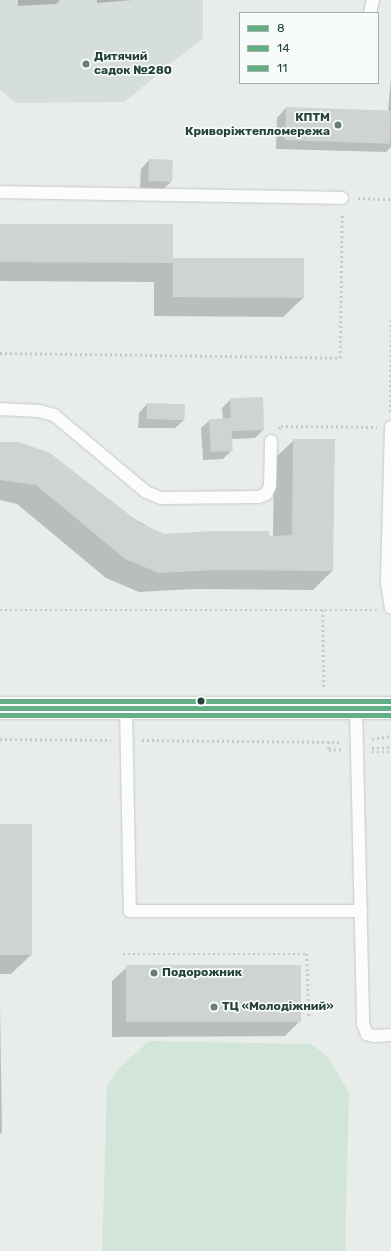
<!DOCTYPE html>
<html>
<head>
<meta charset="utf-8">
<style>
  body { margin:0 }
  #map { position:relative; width:391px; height:1251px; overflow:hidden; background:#e8edeb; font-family:Rubik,sans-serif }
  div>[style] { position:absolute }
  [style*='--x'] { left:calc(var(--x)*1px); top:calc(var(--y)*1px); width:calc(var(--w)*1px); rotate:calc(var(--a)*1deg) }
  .built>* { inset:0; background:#d6dedb }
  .green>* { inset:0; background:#d1e6d8 }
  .shadow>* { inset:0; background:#0003 }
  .building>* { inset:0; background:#cfd4d2; transform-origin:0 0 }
  .path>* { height:2.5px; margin-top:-1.25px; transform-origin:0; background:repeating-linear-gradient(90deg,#c3ccca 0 2px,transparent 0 5px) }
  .roads { filter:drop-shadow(0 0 1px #c5cac8) drop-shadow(0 0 1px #c5cac8) }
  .service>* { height:12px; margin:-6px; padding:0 6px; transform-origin:6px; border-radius:6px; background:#fcfcfc }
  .secondary>* { height:22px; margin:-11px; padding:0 11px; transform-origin:11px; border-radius:11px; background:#fcfcfc }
  .bus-1>* { height:5px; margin:-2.5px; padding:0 2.5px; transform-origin:2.5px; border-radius:2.5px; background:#61af82 }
  .bus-2>* { height:5px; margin:-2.5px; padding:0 2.5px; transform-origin:2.5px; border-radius:2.5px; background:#61af82 }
  .bus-3>* { height:5px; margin:-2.5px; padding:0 2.5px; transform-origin:2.5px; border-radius:2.5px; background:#61af82 }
  .dots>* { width:11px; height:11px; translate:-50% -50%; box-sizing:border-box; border:2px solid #f7fbf9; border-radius:50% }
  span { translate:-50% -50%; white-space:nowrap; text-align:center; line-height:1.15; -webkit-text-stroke:3.5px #f7fbf9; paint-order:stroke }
  .poi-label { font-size:12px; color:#24423a; font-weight:700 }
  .left { translate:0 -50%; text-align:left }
  .right { translate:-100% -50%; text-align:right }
  .legend { position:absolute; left:239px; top:12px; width:140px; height:72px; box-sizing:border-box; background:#f7fbf9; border:1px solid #a3b1ad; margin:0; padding:5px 7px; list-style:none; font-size:12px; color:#24423a }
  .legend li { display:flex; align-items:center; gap:8px; height:20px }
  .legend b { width:20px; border:1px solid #a3b1ad }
</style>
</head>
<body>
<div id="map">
  <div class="built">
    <i style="clip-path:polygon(0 0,203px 0,203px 38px,124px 102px,16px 103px,0 90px)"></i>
  </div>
  <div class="green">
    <i style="clip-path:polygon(149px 1041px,311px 1044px,329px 1058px,349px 1093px,345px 1251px,102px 1251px,107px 1086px,118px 1069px)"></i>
  </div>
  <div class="shadow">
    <i style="clip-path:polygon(18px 0,60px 0,56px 4px,18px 6px)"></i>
    <i style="clip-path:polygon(97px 0,133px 0,97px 3px)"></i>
    <i style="clip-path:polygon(391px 78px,391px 147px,386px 152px,276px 149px,277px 118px,286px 108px,388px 111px)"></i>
    <i style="clip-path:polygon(149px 160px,171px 182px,162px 190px,140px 190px,141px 169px)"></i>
    <i style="clip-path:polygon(0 225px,172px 259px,303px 298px,283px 317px,154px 316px,154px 282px,0 281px)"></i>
    <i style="clip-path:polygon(231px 399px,263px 430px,255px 438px,231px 439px,232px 450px,223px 459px,203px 460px,201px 428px,210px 420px,223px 419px,222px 408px)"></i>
    <i style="clip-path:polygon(147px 404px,184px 420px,175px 428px,138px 428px,139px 413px)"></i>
    <i style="clip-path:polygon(294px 440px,332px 571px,313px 590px,194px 589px,139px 592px,106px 578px,17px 504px,0 500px,0 443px,163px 535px,273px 537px,274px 459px)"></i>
    <i style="clip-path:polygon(0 825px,31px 955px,11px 974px,0 974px)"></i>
    <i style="clip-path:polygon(127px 967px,300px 1021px,285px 1036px,112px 1037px,112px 981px)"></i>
    <i style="clip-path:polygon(0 1002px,2px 1132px,0 1134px)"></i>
  </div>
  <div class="building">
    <i style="left:286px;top:107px;width:105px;height:33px;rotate:2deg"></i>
    <i style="left:149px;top:159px;width:24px;height:22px;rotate:2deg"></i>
    <i style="clip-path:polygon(0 224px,173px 224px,173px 258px,304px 258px,304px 298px,173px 297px,173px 263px,0 262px)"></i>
    <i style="left:263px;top:397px;width:33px;height:33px;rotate:88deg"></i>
    <i style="left:147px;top:403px;width:38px;height:16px;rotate:2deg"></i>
    <i style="left:231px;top:418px;width:33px;height:22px;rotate:87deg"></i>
    <i style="clip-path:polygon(293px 439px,335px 439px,333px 571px,215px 570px,159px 573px,125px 559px,36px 485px,0 480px,0 442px,19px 442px,50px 453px,140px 523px,164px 534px,215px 531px,269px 531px,270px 536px,292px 535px)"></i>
    <i style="left:0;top:824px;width:32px;height:131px"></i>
    <i style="left:301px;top:965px;width:57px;height:175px;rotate:90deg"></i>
  </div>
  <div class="path">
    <i style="--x:358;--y:198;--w:33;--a:2"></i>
    <i style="--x:0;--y:353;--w:340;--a:0.8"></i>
    <i style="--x:340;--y:358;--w:145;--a:-89.2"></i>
    <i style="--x:390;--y:412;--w:92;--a:-89.4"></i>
    <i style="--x:279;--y:429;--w:4;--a:-56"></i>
    <i style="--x:281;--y:426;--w:96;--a:0.6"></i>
    <i style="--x:0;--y:610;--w:377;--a:0"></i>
    <i style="--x:323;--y:610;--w:79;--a:89.3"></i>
    <i style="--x:0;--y:739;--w:111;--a:0.5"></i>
    <i style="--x:372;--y:739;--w:19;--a:-9"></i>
    <i style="--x:142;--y:740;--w:199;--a:0.6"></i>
    <i style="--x:329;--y:742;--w:8;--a:90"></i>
    <i style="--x:329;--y:750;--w:14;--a:-4"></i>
    <i style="--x:372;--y:748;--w:19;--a:-3"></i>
    <i style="--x:372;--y:752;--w:19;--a:0"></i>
    <i style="--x:123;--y:954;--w:184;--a:0"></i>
    <i style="--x:307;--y:954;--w:64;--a:88.2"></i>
  </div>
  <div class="roads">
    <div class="service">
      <i style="--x:370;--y:13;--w:13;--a:-77"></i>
      <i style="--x:0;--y:192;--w:342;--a:1"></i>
      <i style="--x:0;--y:409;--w:39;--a:3"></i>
      <i style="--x:39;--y:411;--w:16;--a:15"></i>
      <i style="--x:54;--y:415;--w:120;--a:39.9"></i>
      <i style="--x:146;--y:492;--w:16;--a:22"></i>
      <i style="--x:161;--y:498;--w:98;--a:-0.6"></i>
      <i style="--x:259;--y:497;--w:8;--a:-23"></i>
      <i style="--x:266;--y:494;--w:9;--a:-63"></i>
      <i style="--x:270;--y:486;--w:45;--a:-88.7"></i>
      <i style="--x:391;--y:427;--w:156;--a:91.5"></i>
      <i style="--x:387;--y:583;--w:25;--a:81"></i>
      <i style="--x:126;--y:708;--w:203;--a:88.9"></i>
      <i style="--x:130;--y:911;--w:231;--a:0"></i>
      <i style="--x:356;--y:708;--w:316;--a:88.7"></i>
      <i style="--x:363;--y:1024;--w:11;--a:68"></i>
      <i style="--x:367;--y:1034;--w:7;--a:16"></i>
      <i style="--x:374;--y:1036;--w:17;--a:-3"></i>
    </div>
    <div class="secondary">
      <i style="--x:0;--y:708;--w:391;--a:0"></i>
    </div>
  </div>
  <div class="bus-1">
    <i style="--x:0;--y:708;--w:391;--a:0"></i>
  </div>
  <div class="bus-2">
    <i style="--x:0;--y:715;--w:391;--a:0"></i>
  </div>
  <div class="bus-3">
    <i style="--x:0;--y:701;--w:391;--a:0"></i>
  </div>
  <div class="dots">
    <i style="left:86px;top:64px;background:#697e78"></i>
    <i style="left:338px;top:125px;background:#697e78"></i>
    <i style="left:201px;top:701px;background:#24423a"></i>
    <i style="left:154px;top:973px;background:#697e78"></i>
    <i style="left:214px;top:1007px;background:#697e78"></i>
  </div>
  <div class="poi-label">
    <span class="left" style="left:94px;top:64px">Дитячий<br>садок №280</span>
    <span class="right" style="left:330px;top:125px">КПТМ<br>Криворіжтепломережа</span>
    <span class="left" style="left:162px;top:973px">Подорожник</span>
    <span class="left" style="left:222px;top:1007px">ТЦ «Молодіжний»</span>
  </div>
  <ul class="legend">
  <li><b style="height:5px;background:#61af82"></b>8</li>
  <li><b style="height:5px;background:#61af82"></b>14</li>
  <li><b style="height:5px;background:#61af82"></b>11</li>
  </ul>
</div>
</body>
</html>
